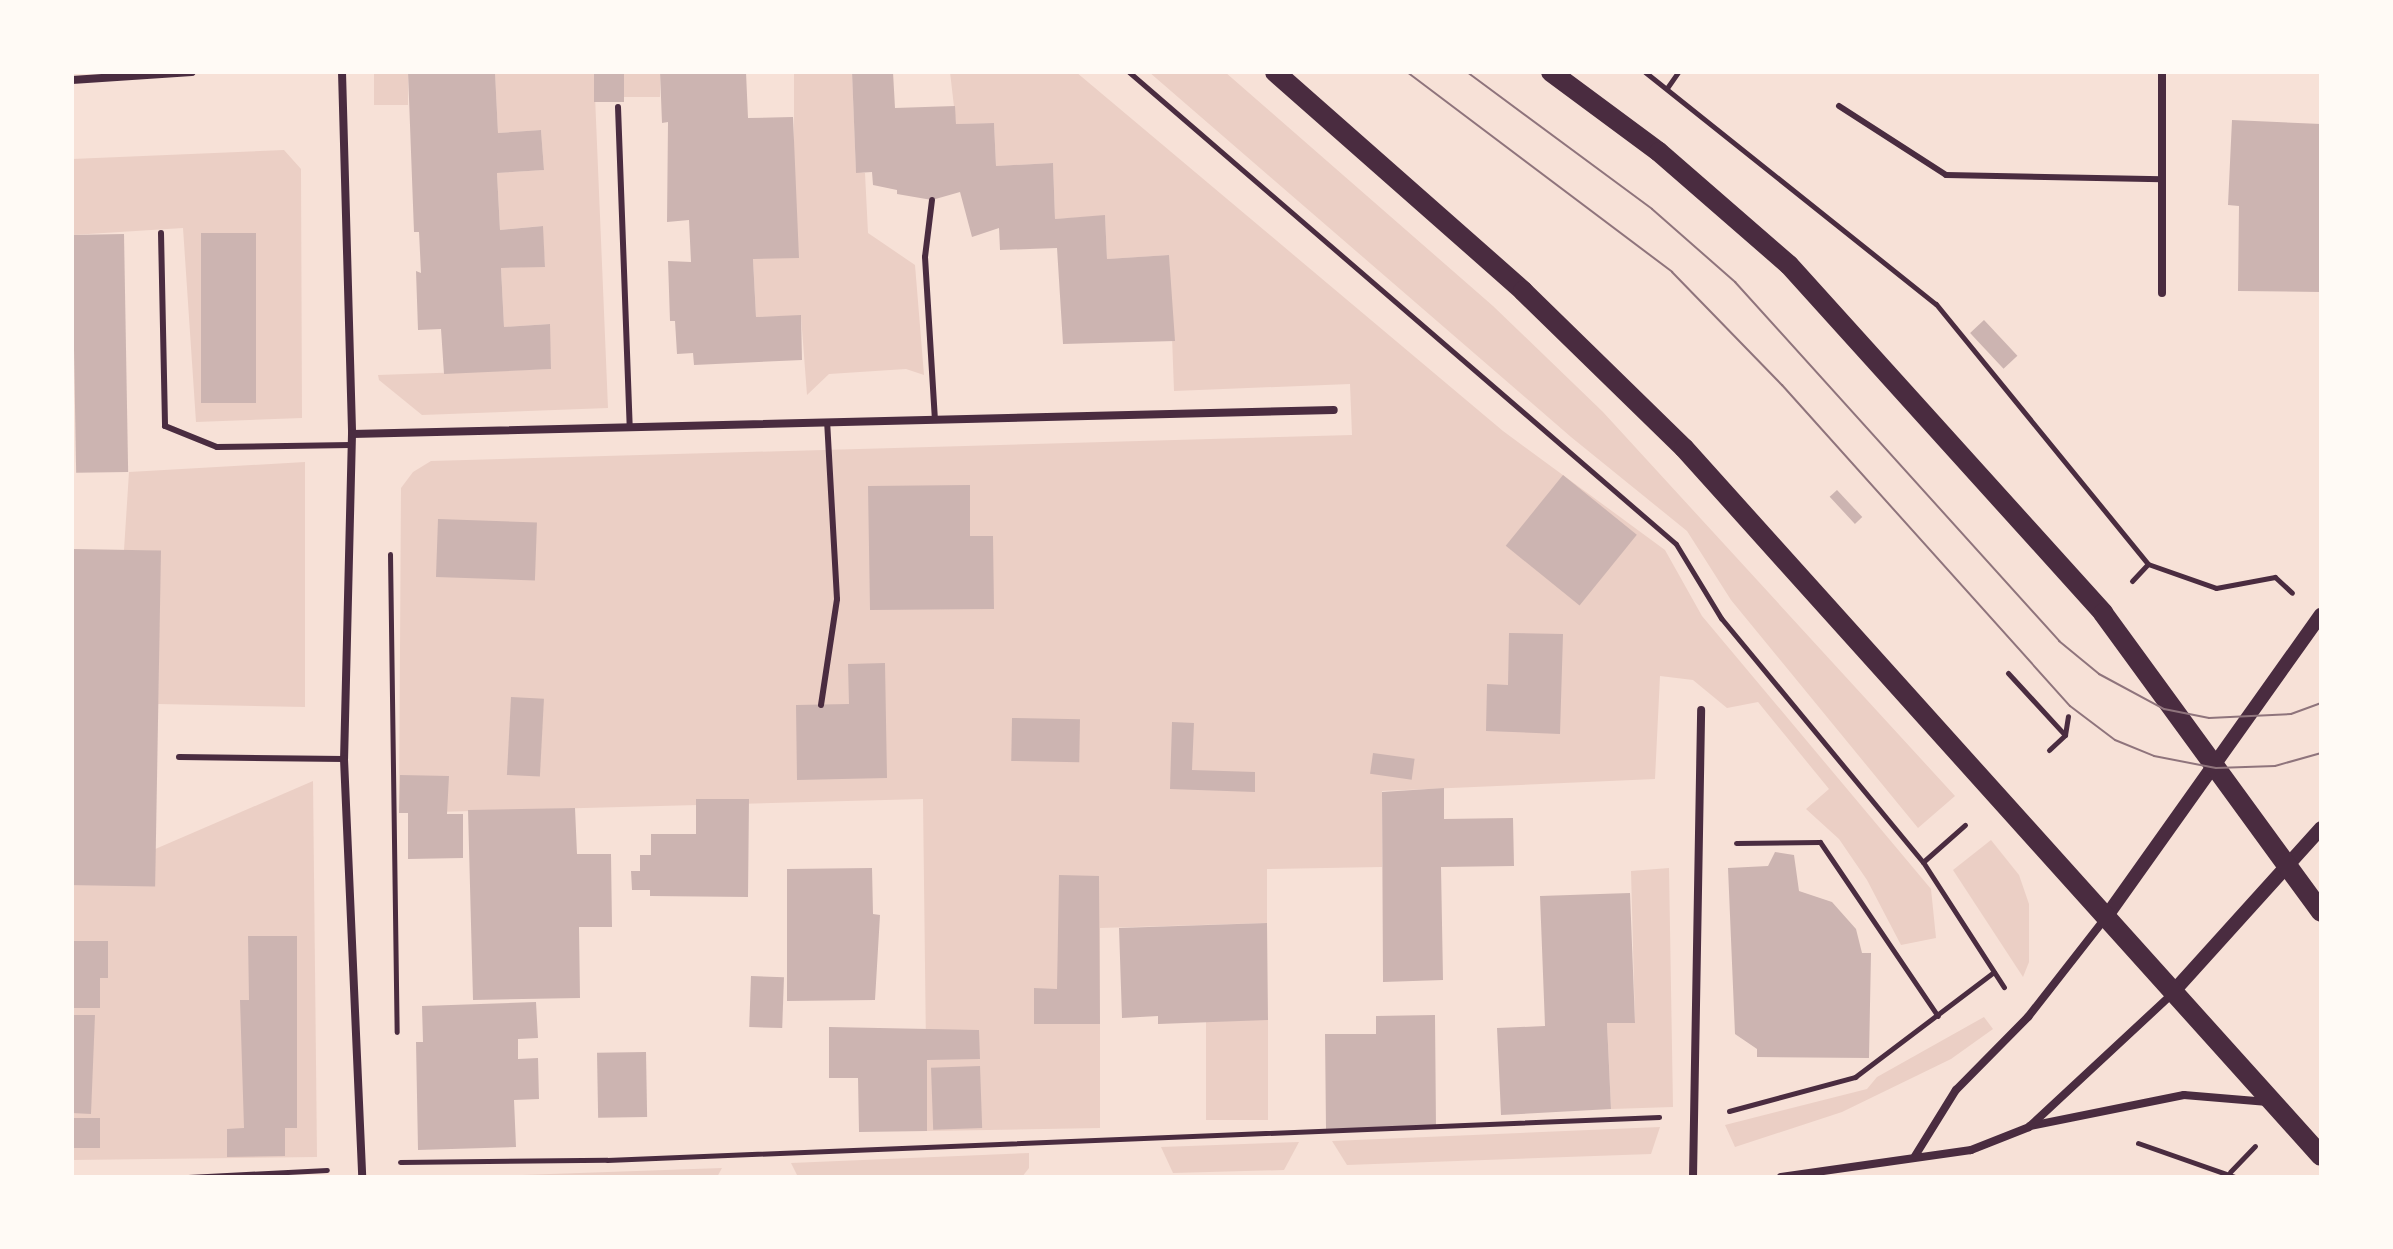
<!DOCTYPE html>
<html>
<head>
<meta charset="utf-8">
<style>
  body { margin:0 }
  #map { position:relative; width:2393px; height:1249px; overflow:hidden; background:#f7e1d7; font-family:Georgia,serif }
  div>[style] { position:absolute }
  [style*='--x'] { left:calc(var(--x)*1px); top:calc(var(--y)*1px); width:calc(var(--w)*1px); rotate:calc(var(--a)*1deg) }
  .green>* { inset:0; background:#ebcfc5; transform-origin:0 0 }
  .building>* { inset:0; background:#ccb4b1; transform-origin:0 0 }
  .path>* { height:5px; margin:-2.5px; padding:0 2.5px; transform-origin:2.5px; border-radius:2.5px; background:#4a2c40 }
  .service>* { height:6px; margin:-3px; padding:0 3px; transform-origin:3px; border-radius:3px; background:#4a2c40 }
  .minor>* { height:8px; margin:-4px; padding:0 4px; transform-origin:4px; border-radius:4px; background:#4a2c40 }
  .tertiary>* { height:14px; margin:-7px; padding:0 7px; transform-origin:7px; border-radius:7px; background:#4a2c40 }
  .primary>* { height:20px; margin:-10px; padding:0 10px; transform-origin:10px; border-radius:10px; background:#4a2c40 }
  .tram>* { height:2px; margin:-1px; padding:0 1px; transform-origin:1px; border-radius:1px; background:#8f747c }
  span { translate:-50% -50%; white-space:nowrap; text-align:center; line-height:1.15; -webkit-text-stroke:8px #fffaf5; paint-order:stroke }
  .frame { position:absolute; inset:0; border:74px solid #fffaf5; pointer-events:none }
</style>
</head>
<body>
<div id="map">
  <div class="green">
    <i style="left:374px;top:72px;width:34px;height:33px"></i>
    <i style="clip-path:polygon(495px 72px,594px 72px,608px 408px,422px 415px,379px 380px,378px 375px,551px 369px,549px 324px,504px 327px,501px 268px,545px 266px,542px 226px,500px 230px,497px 173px,544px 170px,541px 130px,498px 133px)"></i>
    <i style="left:624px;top:72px;width:36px;height:25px"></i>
    <i style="clip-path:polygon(794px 72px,852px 72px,856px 172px,865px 173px,868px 233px,915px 265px,924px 375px,906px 369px,829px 374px,807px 395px,801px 316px,756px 317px,753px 259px,794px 158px)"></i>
    <i style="clip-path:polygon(950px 72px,1076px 72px,1503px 431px,1665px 550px,1702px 616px,1931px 889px,1936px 938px,1901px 945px,1867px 880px,1839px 839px,1806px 809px,1829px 789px,1758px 702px,1727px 708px,1693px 680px,1660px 676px,1655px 779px,1382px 791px,1382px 867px,1267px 869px,1267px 923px,1100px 928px,1100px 1128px,927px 1131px,923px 799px,399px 813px,401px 488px,413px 472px,431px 461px,1352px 435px,1350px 384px,1174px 391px,1169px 255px,1107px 259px,1105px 216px,1055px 219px,1053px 163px,996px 166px,994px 123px,956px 124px)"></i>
    <i style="clip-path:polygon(1149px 72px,1225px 72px,1493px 306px,1603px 412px,1955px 796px,1918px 828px,1731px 600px,1687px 531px,1571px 437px)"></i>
    <i style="clip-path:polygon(284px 150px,301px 169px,302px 418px,196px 422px,183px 228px,72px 235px,72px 159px)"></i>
    <i style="clip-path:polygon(305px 462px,305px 707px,158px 704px,160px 551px,124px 550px,129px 472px)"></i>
    <i style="clip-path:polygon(313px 781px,317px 1157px,72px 1160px,72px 885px)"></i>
    <i style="clip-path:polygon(1991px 840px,2019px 875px,2029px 904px,2029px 962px,2023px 977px,1953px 870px)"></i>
    <i style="clip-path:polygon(1669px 868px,1673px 1107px,1611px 1109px,1607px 1023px,1635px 1022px,1631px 871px)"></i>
    <i style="clip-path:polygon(1984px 1017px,1993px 1029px,1951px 1059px,1842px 1112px,1735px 1147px,1725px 1125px,1867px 1089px,1877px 1077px)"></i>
    <i style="left:1268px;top:1020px;width:100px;height:62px;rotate:90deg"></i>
    <i style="clip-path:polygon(1660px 1127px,1651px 1154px,1347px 1165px,1332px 1141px)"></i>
    <i style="clip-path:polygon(1299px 1142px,1284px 1170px,1173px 1173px,1161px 1147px)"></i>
    <i style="clip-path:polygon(1029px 1153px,1029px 1168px,1022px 1177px,798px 1177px,791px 1163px)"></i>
    <i style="clip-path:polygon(722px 1168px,717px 1177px,463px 1177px)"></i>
  </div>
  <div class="building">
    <i style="clip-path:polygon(408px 72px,495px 72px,498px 133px,541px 130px,544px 170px,497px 173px,500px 230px,543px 226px,545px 267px,501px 268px,504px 327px,550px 324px,551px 369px,444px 374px,441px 329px,418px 330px,416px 271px,421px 273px,419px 232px,414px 232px)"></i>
    <i style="left:594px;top:72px;width:30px;height:30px"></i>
    <i style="clip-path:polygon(660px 72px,746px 72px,748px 118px,793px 117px,799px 258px,753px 259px,756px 317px,801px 315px,802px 360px,694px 365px,693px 353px,677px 354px,675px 321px,670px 321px,668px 261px,691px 262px,689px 220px,667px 222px,668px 122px,662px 123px)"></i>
    <i style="clip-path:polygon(852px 72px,893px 72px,895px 108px,955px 106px,956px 124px,994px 123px,996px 166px,1053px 163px,1055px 219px,1105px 215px,1107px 259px,1169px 255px,1175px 341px,1063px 344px,1057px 248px,1000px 250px,999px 228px,972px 237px,960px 192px,932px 200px,897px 194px,897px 190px,873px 185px,872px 172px,856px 173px)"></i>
    <i style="clip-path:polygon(2232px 120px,2321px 124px,2321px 292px,2238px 291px,2239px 206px,2228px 205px)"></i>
    <i style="left:201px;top:233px;width:55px;height:170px"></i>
    <i style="left:124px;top:234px;width:238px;height:52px;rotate:89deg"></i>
    <i style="left:1984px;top:320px;width:49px;height:19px;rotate:47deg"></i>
    <i style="left:1563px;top:475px;width:95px;height:91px;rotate:39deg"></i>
    <i style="clip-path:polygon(970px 485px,970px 536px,993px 536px,994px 609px,870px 610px,868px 486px)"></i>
    <i style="left:1837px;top:490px;width:37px;height:10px;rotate:47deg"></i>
    <i style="left:438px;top:519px;width:99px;height:58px;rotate:2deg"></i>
    <i style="left:72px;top:549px;width:89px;height:336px;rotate:1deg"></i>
    <i style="clip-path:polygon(1509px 633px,1563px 634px,1560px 734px,1486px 731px,1487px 684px,1508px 685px)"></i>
    <i style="clip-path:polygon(885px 663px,887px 778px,797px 780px,796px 705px,849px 704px,848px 664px)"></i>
    <i style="left:511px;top:697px;width:33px;height:78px;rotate:3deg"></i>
    <i style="left:1012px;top:718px;width:68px;height:43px;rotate:1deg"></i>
    <i style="clip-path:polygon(1172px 722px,1194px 723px,1192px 770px,1255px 772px,1255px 792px,1170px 789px)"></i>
    <i style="left:1373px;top:753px;width:42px;height:21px;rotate:8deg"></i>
    <i style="clip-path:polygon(400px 775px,449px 776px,447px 814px,463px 814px,463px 858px,408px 859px,408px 813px,399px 813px)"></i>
    <i style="clip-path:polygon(1444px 788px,1444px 819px,1513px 818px,1514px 866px,1441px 867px,1443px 980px,1383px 982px,1382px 792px)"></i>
    <i style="clip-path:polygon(696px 799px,749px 799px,748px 897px,650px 896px,650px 890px,632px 890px,631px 871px,640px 871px,640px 855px,651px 855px,651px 834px,696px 834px)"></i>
    <i style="clip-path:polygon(575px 808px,577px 854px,611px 854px,612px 927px,579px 927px,580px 998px,473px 1000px,468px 810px)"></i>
    <i style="clip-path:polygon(1775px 852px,1794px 855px,1799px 891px,1832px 902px,1856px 929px,1862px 953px,1871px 953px,1869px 1058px,1757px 1057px,1757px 1049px,1735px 1034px,1728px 868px,1768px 866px)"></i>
    <i style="clip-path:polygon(872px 868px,873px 914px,880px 915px,875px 1000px,787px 1001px,787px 869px)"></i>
    <i style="clip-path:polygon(1059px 875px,1099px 876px,1100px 1024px,1034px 1024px,1034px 988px,1057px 989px)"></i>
    <i style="clip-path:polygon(1630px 893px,1635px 1023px,1607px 1023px,1611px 1109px,1501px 1115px,1497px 1028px,1545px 1026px,1540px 896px)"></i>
    <i style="clip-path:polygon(1267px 923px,1268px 1020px,1158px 1024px,1158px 1016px,1122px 1018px,1119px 928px)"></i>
    <i style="clip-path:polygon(248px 936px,297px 936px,297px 1128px,285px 1128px,285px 1156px,227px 1157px,227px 1129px,244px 1128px,240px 1000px,249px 1000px)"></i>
    <i style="clip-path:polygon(72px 941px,108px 941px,108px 978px,100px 978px,100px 1008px,72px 1008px)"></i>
    <i style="left:751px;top:976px;width:33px;height:51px;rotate:2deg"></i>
    <i style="clip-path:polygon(536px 1002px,538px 1038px,518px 1039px,518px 1059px,538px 1058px,539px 1099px,514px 1100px,516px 1147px,418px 1150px,416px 1042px,423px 1042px,422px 1006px)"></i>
    <i style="clip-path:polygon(72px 1015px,95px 1015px,91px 1114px,72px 1113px)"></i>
    <i style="clip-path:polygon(1435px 1015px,1436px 1128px,1326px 1129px,1325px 1034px,1376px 1034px,1376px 1016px)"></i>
    <i style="clip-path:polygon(829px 1027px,979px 1030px,980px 1059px,927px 1060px,927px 1131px,859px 1132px,858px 1078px,829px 1078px)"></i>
    <i style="left:646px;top:1052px;width:65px;height:49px;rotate:89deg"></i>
    <i style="left:980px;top:1066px;width:62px;height:49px;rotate:88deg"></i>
    <i style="left:100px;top:1118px;width:30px;height:28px;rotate:90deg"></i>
  </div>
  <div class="path">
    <i style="--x:1129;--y:72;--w:722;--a:40.79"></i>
    <i style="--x:1676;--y:544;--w:87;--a:58.7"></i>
    <i style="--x:1721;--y:618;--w:317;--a:50.4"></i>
    <i style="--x:1923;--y:862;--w:149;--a:57.1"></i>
    <i style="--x:1645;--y:72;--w:372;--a:38.6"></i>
    <i style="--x:1936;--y:304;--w:335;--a:50.8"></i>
    <i style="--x:2148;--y:564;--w:72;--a:19.4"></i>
    <i style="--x:2216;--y:588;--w:60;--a:-10.6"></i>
    <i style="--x:2275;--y:577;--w:23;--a:43"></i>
    <i style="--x:1667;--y:88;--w:19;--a:-55"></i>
    <i style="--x:390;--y:554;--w:478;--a:89.2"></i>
    <i style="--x:2132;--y:581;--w:23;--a:-47"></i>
    <i style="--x:2008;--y:673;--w:84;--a:47.4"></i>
    <i style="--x:2049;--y:750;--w:22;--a:-43"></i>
    <i style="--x:2065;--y:735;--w:19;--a:-81"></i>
    <i style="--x:1736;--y:843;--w:84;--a:-0.7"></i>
    <i style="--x:1820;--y:842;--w:210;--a:55.9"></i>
    <i style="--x:1923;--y:862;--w:56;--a:-41.4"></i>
    <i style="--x:1729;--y:1111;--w:131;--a:-15.1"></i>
    <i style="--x:1855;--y:1077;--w:174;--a:-37.1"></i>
    <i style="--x:2138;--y:1143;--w:103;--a:19.3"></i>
    <i style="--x:400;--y:1162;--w:207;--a:-0.6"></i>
    <i style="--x:607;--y:1160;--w:1053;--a:-2.34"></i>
    <i style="--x:2230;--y:1172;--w:36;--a:-46"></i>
    <i style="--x:188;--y:1177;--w:139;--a:-2.9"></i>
  </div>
  <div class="service">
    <i style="--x:1839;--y:106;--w:127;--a:32.8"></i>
    <i style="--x:1946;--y:175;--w:216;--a:1.1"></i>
    <i style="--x:618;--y:107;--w:320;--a:87.9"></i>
    <i style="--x:932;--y:200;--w:57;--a:97"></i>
    <i style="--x:925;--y:257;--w:163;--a:86.5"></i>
    <i style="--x:161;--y:233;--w:193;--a:88.8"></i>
    <i style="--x:165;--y:426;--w:56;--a:22"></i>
    <i style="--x:217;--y:447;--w:134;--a:-0.9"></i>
    <i style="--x:821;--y:705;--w:107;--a:-81.4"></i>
    <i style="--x:837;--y:599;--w:177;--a:-93.2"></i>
    <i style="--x:179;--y:757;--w:165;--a:0.7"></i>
  </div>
  <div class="minor">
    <i style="--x:342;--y:72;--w:362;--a:88.4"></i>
    <i style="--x:352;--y:434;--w:325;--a:91.4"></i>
    <i style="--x:344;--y:759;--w:418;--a:87.5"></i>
    <i style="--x:72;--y:80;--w:120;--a:-3.8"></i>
    <i style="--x:2162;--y:293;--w:221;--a:-90"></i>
    <i style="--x:352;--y:434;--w:982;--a:-1.4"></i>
    <i style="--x:2030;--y:1126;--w:157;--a:-11.4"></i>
    <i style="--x:2184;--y:1095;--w:84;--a:4.8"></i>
    <i style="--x:1915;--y:1156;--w:78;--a:-58.2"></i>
    <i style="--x:1956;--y:1090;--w:103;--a:-45.4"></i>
    <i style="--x:2028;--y:1017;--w:127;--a:-52"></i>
    <i style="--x:1693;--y:1177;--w:467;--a:-89"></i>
    <i style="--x:1781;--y:1177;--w:192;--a:-8.1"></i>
    <i style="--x:1971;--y:1150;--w:62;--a:-21.6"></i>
    <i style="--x:2029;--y:1127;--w:197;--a:-42.9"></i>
  </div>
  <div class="tertiary">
    <i style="--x:2106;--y:917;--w:371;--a:-54.6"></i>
    <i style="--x:2173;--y:992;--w:221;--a:-47.9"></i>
  </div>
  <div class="primary">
    <i style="--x:1275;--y:72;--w:331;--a:41.4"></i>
    <i style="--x:1523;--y:291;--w:225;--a:44.3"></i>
    <i style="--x:1684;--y:448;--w:952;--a:48.02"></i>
    <i style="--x:1551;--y:72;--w:134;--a:36.5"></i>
    <i style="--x:1659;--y:152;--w:172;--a:41"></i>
    <i style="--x:1789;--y:265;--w:469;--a:47.9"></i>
    <i style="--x:2103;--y:613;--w:370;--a:53.9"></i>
  </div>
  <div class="tram">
    <i style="--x:1407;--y:72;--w:332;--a:37"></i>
    <i style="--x:1672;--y:272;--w:158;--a:45.8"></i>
    <i style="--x:1782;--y:385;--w:431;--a:48.1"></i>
    <i style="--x:2070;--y:706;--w:56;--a:37.1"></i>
    <i style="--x:2115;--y:740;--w:42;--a:22.3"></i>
    <i style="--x:2154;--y:756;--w:63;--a:11"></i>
    <i style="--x:2216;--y:768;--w:59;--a:-1.9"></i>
    <i style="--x:2275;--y:766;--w:48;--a:-15.8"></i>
    <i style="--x:1467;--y:72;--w:230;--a:36.5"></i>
    <i style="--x:1652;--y:209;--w:111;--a:41.3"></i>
    <i style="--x:1735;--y:282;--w:484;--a:47.9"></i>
    <i style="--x:2059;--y:641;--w:52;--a:39.5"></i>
    <i style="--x:2099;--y:674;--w:74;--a:28.3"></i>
    <i style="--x:2164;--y:709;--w:46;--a:11.3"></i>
    <i style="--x:2209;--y:718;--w:82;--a:-2.8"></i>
    <i style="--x:2291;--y:714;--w:32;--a:-20"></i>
  </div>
  <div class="frame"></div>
</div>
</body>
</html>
